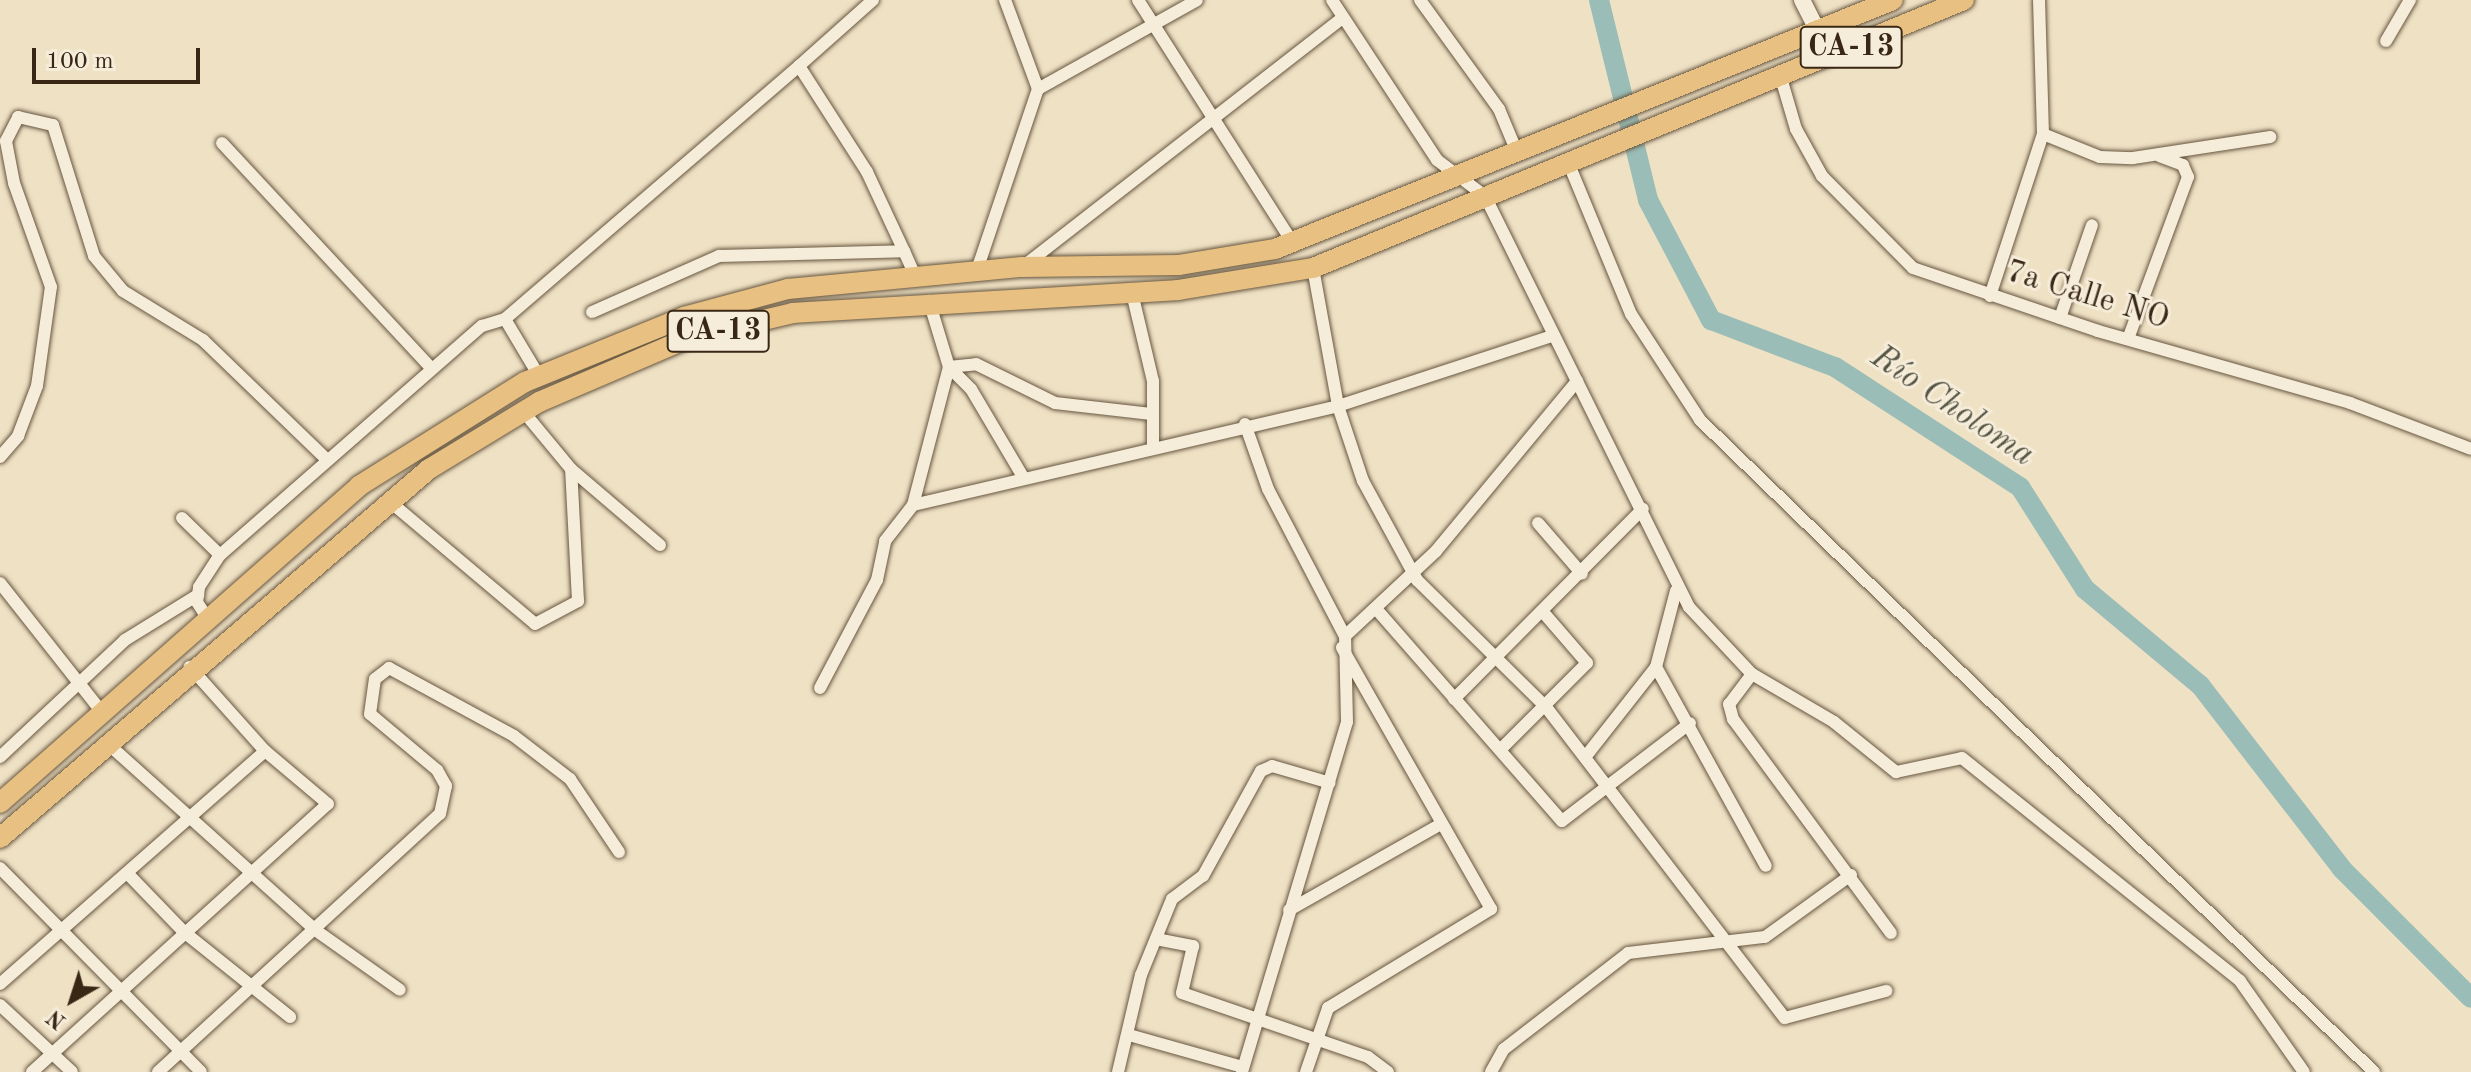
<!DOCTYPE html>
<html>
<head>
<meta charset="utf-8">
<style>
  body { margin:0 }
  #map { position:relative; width:2471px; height:1072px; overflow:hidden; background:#efe1c4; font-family:"Old Standard TT",serif }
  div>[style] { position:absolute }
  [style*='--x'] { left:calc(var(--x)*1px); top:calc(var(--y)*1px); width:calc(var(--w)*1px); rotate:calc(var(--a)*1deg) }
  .river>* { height:20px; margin:-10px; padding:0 10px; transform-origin:10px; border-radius:10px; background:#9abdb7 }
  .roads { filter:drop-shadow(0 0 2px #665640) drop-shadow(0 0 2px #665640) }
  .minor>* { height:12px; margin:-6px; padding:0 6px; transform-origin:6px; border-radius:6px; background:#f5ecd9 }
  .tertiary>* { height:16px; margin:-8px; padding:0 8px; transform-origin:8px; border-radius:8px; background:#f5ecd9 }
  .trunk>* { height:20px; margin:-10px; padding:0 10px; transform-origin:10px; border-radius:10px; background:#e8c082 }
  span { translate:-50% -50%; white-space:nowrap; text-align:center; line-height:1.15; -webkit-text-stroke:6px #f5ecd9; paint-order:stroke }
  .shield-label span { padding:2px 6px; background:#f5ecd9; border:2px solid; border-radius:6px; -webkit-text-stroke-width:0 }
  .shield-label { font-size:30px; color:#382714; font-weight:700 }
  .street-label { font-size:32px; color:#382714 }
  .water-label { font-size:34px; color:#555445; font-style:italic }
  .north { position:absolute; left:32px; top:960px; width:80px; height:80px; -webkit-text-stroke:6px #f5ecd9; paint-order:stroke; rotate:219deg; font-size:22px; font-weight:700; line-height:32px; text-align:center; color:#382714 }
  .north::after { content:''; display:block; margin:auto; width:28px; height:36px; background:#382714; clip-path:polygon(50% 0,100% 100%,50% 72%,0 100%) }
  .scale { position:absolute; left:32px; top:48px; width:168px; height:36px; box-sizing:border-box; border:4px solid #382714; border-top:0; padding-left:10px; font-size:24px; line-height:28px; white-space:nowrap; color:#382714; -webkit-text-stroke:6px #f5ecd9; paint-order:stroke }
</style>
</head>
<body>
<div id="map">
  <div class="river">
    <i style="--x:1599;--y:0;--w:206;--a:76.2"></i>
    <i style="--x:1648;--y:200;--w:136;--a:62.3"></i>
    <i style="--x:1711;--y:320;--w:133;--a:20.8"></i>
    <i style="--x:1835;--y:367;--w:221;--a:33"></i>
    <i style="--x:2020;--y:487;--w:121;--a:57.5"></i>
    <i style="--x:2085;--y:589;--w:150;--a:39.9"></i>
    <i style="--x:2200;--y:685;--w:232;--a:52.3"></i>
    <i style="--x:2342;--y:869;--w:182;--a:45"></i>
  </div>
  <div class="roads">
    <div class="minor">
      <i style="--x:873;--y:0;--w:99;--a:138.3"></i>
      <i style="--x:799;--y:66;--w:126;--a:57.3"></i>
      <i style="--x:867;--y:172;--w:87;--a:64.9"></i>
      <i style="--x:1138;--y:0;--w:287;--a:57.5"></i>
      <i style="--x:1332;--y:0;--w:191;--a:56.7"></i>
      <i style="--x:1437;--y:160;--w:60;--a:36.9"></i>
      <i style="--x:1485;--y:196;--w:459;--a:63.6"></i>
      <i style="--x:1689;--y:607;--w:92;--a:46.8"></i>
      <i style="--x:1752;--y:674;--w:95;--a:30.3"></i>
      <i style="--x:1834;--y:722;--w:80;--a:38.9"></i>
      <i style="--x:1896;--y:772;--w:67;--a:-12"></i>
      <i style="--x:1962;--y:758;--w:356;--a:38.7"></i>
      <i style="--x:2240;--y:981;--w:111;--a:54.9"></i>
      <i style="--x:1420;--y:0;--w:135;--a:54.1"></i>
      <i style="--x:1499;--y:109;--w:47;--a:67.3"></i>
      <i style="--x:2386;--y:41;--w:48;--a:-59.7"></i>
      <i style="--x:1781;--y:78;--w:53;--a:73.6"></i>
      <i style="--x:1796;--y:129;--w:54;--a:61"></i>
      <i style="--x:1822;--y:176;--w:129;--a:45.3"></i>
      <i style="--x:1913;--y:268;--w:195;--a:18.8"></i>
      <i style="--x:2098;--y:331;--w:262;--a:15.9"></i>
      <i style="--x:2350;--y:403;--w:129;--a:20.8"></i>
      <i style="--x:1038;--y:89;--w:182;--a:-29.2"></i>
      <i style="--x:2043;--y:134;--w:61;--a:22"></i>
      <i style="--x:2100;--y:157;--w:33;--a:2"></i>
      <i style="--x:2133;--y:158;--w:139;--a:-8.7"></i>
      <i style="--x:222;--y:143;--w:307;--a:47.1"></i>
      <i style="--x:1568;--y:162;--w:165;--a:67.5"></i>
      <i style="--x:1631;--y:314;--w:126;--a:56.9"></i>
      <i style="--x:1700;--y:420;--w:938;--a:44.05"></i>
      <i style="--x:1025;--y:265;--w:403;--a:-37.9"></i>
      <i style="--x:1313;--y:268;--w:140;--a:79.7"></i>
      <i style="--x:1338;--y:406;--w:79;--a:71.6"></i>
      <i style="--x:1363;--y:481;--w:113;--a:61.4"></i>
      <i style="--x:1417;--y:580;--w:181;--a:44.6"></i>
      <i style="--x:1546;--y:707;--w:392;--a:52.5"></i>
      <i style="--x:1785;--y:1018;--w:105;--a:-15"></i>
      <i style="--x:976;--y:273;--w:194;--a:-71.4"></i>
      <i style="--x:1038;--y:89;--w:95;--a:-110.3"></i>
      <i style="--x:1132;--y:293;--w:90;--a:76.6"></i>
      <i style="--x:1153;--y:381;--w:65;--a:90"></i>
      <i style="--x:1990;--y:296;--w:170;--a:-71.9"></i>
      <i style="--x:2043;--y:134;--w:134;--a:-91.7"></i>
      <i style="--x:592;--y:312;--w:139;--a:-23.8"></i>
      <i style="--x:719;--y:256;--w:185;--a:-1.5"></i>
      <i style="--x:904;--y:251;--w:27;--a:66"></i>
      <i style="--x:2060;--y:318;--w:98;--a:-71"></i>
      <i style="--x:505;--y:319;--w:388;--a:-40.7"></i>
      <i style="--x:2128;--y:339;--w:173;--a:-69.7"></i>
      <i style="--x:2188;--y:177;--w:13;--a:-113"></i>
      <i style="--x:2183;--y:165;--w:25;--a:-159"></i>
      <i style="--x:949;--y:367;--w:27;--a:-6"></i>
      <i style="--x:976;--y:364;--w:88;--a:26.3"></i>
      <i style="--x:1055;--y:403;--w:97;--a:6.5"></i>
      <i style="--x:949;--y:367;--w:31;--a:45"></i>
      <i style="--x:971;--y:389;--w:102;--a:59.4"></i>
      <i style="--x:523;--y:411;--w:75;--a:50.4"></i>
      <i style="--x:571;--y:469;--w:117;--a:40.5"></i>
      <i style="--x:1245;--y:424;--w:69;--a:70.5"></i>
      <i style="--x:1268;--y:489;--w:166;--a:62.4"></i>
      <i style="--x:0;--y:457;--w:28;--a:-49"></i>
      <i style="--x:18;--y:436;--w:53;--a:-69.2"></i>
      <i style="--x:37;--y:386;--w:100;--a:-82"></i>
      <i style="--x:51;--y:287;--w:110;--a:-109.6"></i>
      <i style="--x:14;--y:183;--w:43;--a:-100.8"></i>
      <i style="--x:6;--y:141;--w:27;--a:-63"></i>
      <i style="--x:18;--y:117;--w:36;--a:13"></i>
      <i style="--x:53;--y:125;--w:137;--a:72.6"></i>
      <i style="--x:94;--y:256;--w:45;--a:50.4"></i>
      <i style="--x:123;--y:291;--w:94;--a:31.5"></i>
      <i style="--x:203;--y:340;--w:168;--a:44"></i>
      <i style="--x:388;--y:500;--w:192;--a:40.1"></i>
      <i style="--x:535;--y:624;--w:49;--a:-28.1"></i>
      <i style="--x:578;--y:601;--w:132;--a:-93"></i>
      <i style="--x:913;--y:505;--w:143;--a:-75.4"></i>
      <i style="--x:949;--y:367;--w:69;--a:-106.9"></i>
      <i style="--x:182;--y:518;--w:53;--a:44.2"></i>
      <i style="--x:1538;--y:523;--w:67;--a:49.2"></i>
      <i style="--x:0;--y:583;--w:164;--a:51.7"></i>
      <i style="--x:1378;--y:611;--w:279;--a:48.8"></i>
      <i style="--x:1562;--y:821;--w:161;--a:-37.4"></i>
      <i style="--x:208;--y:619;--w:20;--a:-123"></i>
      <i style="--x:197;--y:602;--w:15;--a:-82"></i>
      <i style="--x:199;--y:587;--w:38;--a:-57"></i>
      <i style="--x:220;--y:555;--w:348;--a:-41.2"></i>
      <i style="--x:482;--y:326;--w:24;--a:-17"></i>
      <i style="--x:505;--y:319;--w:66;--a:59.2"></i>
      <i style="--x:1656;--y:667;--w:227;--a:61.1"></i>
      <i style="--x:1752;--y:674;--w:38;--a:127"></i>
      <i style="--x:1729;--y:704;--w:16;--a:75"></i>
      <i style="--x:1733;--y:719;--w:266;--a:53.6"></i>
      <i style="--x:820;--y:688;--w:122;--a:-62.2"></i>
      <i style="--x:877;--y:580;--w:40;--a:-78"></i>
      <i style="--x:885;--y:541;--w:46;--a:-52.1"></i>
      <i style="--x:913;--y:505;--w:436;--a:-13.1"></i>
      <i style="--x:1338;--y:406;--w:222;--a:-18.1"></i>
      <i style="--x:1454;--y:699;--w:268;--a:-45.2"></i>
      <i style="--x:107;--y:743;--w:278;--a:41.9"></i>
      <i style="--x:314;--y:929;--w:105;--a:35.3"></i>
      <i style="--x:1500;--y:750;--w:123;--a:-45"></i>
      <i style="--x:1587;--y:663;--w:67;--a:-130.8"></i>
      <i style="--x:1586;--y:756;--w:113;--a:-51.8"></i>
      <i style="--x:1656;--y:667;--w:79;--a:-75.3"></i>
      <i style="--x:0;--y:757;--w:171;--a:-43.1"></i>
      <i style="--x:125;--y:640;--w:86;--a:-31.7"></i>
      <i style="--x:0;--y:868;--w:286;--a:45.4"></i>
      <i style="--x:127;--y:873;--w:82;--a:46"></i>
      <i style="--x:184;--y:932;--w:136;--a:38.7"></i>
      <i style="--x:1289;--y:910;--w:175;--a:-29.5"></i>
      <i style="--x:1156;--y:939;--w:38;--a:11"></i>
      <i style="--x:1193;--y:946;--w:48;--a:103.2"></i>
      <i style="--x:1182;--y:993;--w:197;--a:19"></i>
      <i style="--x:1368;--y:1057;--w:25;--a:37"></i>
      <i style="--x:0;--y:984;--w:353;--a:-41.3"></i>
      <i style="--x:0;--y:1005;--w:98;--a:42.9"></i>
      <i style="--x:1129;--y:1035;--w:118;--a:15.7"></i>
      <i style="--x:32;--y:1072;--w:399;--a:-42.2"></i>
      <i style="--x:328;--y:804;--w:82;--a:-139.9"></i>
      <i style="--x:265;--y:751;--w:113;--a:-131.8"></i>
      <i style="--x:158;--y:1072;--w:382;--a:-42.5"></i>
      <i style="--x:440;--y:814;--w:29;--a:-78"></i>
      <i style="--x:446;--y:786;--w:18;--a:-119"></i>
      <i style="--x:437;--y:770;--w:87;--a:-140.1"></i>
      <i style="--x:370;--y:714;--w:35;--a:-82"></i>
      <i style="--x:375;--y:679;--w:18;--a:-38"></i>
      <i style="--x:389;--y:668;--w:142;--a:28.5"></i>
      <i style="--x:514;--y:736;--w:71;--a:37.5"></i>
      <i style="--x:570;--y:779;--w:88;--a:56.1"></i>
      <i style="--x:1118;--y:1072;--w:100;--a:-76.7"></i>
      <i style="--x:1141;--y:975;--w:82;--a:-67.8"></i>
      <i style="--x:1172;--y:899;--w:39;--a:-37"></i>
      <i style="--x:1203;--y:876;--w:120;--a:-61.1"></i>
      <i style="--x:1261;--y:771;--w:12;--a:-24"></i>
      <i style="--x:1272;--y:766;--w:60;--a:16.3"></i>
      <i style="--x:1242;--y:1072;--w:365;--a:-73.3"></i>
      <i style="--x:1347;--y:722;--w:86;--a:-91.3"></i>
      <i style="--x:1345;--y:636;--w:125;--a:-43"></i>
      <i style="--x:1436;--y:551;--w:221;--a:-50.3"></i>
      <i style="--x:1306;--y:1072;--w:68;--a:-71"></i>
      <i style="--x:1328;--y:1008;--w:191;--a:-31.3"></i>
      <i style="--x:1491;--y:909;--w:301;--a:-119.7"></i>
      <i style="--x:1491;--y:1072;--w:26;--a:-61"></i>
      <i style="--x:1504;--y:1049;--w:157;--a:-37.7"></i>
      <i style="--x:1628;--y:953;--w:138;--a:-6.7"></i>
      <i style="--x:1765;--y:937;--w:106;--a:-35.8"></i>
    </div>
    <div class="tertiary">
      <i style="--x:1802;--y:0;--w:34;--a:63"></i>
    </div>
    <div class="trunk">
      <i style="--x:0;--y:803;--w:479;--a:-41.4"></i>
      <i style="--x:359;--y:486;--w:196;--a:-32.1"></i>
      <i style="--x:525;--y:382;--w:172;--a:-22.2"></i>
      <i style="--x:684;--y:317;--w:108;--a:-15.1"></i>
      <i style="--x:788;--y:289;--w:235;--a:-5.4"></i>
      <i style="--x:1022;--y:267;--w:157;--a:-0.7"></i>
      <i style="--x:1179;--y:265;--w:97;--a:-9.5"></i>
      <i style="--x:1275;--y:249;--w:666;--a:-21.95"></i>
      <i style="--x:0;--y:838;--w:566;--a:-40.7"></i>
      <i style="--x:429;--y:469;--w:129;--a:-31.3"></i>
      <i style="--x:539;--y:402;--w:165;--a:-23.2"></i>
      <i style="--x:691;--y:337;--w:105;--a:-13.2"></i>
      <i style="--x:793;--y:313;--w:386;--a:-3.4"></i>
      <i style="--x:1178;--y:290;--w:137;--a:-9.3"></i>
      <i style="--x:1313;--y:268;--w:704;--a:-22.38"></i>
    </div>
  </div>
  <div class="shield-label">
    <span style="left:1851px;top:47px">CA-13</span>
    <span style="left:718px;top:331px">CA-13</span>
  </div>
  <div class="street-label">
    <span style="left:2087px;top:296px;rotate:17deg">7a Calle NO</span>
  </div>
  <div class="water-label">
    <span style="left:1952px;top:407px;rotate:34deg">Río Choloma</span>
  </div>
  <div class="north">N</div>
  <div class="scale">100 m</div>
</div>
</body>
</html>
